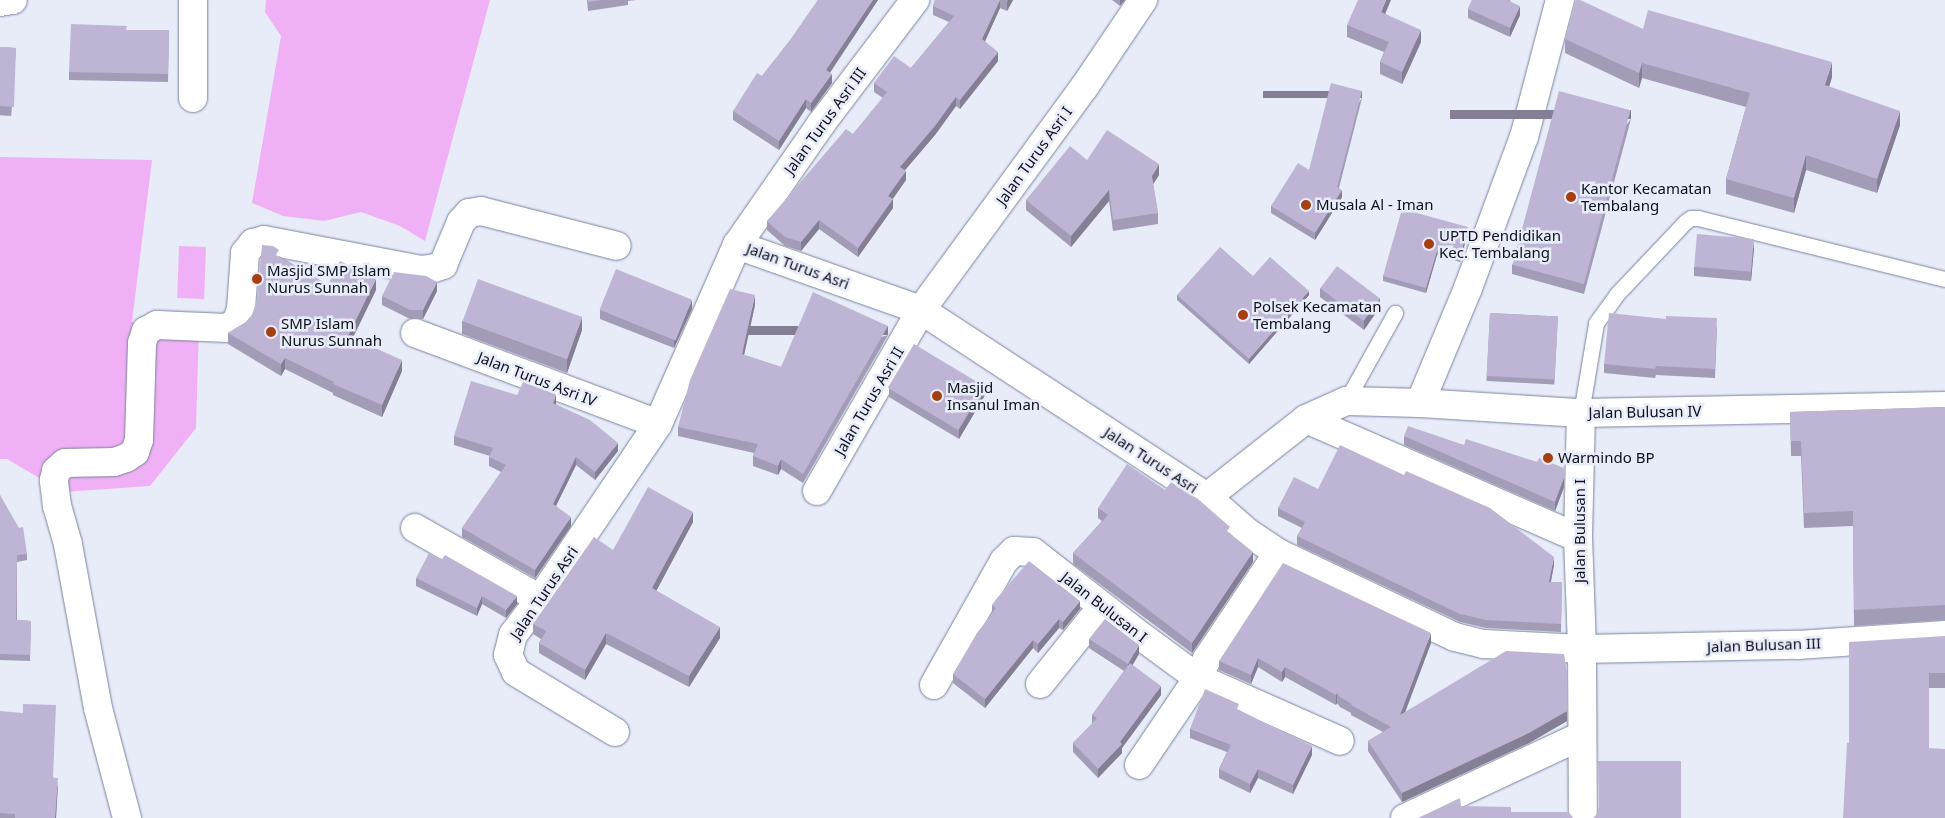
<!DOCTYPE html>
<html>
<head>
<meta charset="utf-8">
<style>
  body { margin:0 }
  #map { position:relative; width:1945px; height:818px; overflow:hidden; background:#e8ecf9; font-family:"Noto Sans",sans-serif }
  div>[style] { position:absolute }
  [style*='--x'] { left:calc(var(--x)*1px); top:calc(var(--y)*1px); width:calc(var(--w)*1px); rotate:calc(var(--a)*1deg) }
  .green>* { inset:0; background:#f0b0f5; transform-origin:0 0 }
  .roads { filter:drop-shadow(0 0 1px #7a83a0) drop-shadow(0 0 1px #7a83a0) }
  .lane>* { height:15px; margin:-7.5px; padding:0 7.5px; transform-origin:7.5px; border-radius:7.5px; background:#fff }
  .street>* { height:28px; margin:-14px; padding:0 14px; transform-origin:14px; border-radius:14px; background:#fff }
  .wall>* { inset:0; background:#a39cb7; transform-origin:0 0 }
  .shaded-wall>* { inset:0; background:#857f95; transform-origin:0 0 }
  .building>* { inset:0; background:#beb5d5; transform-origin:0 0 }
  .dots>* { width:14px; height:14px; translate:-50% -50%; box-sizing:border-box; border:2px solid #e8ecf9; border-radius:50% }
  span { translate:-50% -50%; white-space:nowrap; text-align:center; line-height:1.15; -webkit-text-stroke:5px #e8ecf9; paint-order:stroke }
  .street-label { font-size:15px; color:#0e111c }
  .poi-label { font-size:15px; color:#0e111c }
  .left { translate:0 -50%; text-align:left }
</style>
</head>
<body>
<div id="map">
  <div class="green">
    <i style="clip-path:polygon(266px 0,490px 0,425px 241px,400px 226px,361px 212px,324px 221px,283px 216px,252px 203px,281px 36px,265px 12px)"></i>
    <i style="clip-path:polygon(0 157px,152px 160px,132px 322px,199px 328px,196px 428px,150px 486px,63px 492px,7px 459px,0 459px)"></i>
    <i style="left:179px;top:246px;width:27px;height:52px;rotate:2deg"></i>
  </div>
  <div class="roads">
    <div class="lane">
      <i style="--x:1346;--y:401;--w:101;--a:-60.9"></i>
      <i style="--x:1581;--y:413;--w:91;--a:-80.5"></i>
      <i style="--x:1596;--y:323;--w:34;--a:-54"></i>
      <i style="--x:1616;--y:295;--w:100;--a:-46.6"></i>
      <i style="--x:1685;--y:222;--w:7;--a:-34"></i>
      <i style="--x:1691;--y:218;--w:7;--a:0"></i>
      <i style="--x:1698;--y:218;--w:254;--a:13.9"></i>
    </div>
    <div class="street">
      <i style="--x:0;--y:2;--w:13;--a:-9"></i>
      <i style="--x:193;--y:98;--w:98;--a:-90"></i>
      <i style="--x:737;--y:245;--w:147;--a:-55.2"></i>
      <i style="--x:821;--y:124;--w:156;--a:-52.8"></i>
      <i style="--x:415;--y:333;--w:259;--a:20.5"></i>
      <i style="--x:1420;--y:403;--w:125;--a:-67.3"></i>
      <i style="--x:1468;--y:288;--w:161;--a:-69.7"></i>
      <i style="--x:1524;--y:137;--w:142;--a:-75.3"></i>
      <i style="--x:1581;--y:413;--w:125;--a:91.4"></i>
      <i style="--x:1578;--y:538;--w:111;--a:87.9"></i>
      <i style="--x:1582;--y:649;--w:169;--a:89.7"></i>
      <i style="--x:1306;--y:419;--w:297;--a:23.6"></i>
      <i style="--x:817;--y:491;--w:209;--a:-60.1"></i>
      <i style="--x:921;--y:310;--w:278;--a:-53.8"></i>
      <i style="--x:1085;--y:86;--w:104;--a:-56"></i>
      <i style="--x:1207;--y:497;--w:53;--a:41.2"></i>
      <i style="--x:1247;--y:532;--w:37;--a:34"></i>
      <i style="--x:1278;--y:553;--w:196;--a:25.4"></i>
      <i style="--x:1455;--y:637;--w:30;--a:14"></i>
      <i style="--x:1484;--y:644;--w:98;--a:2.9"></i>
      <i style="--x:1582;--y:649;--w:216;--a:-1.1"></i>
      <i style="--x:1798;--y:645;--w:147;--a:-3.9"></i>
      <i style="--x:415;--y:528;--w:144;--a:29.6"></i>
      <i style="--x:1040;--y:684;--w:99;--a:-51.2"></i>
      <i style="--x:934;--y:685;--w:142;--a:-60.6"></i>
      <i style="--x:1004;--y:561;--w:14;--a:-45"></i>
      <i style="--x:1014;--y:551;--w:19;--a:3"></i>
      <i style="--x:1033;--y:552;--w:128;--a:38"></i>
      <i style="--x:1134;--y:631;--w:79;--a:36.3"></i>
      <i style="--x:1198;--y:678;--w:21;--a:-65"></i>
      <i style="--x:1207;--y:659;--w:128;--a:-56.2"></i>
      <i style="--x:615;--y:732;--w:116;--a:-148.8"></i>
      <i style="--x:516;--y:672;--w:19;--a:-115"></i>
      <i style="--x:508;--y:655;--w:21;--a:-76"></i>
      <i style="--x:513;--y:635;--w:45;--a:-53.1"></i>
      <i style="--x:540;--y:599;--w:211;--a:-56"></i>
      <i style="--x:658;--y:424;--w:196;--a:-66.2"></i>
      <i style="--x:737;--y:245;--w:195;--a:19.5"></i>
      <i style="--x:921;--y:310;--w:342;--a:33.2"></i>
      <i style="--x:1207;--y:497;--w:126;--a:-38.2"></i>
      <i style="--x:1306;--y:419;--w:44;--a:-24.2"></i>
      <i style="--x:1346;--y:401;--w:74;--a:1.5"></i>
      <i style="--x:1420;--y:403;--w:161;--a:3.6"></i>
      <i style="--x:1581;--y:413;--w:364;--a:-1.1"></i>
      <i style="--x:1139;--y:765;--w:105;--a:-55.9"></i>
      <i style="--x:1198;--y:678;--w:155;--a:23.9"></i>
      <i style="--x:127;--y:818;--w:114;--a:-104.8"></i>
      <i style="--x:98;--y:708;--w:167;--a:-100.4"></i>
      <i style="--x:68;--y:544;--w:40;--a:-106"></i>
      <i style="--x:57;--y:506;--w:26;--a:-97"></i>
      <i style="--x:54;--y:480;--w:9;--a:-77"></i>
      <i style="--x:56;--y:471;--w:12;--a:-42"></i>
      <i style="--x:65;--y:463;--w:49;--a:-1.2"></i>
      <i style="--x:114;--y:462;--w:13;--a:-18"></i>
      <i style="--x:126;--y:458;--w:11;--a:-34"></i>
      <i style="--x:135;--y:452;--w:13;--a:-72"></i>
      <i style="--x:139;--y:440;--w:97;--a:-88.2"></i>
      <i style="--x:142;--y:343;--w:13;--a:-72"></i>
      <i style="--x:146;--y:331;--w:13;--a:-29"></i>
      <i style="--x:157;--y:325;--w:70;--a:2.5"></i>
      <i style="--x:227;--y:328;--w:12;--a:-35"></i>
      <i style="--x:237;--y:321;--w:13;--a:-72"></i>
      <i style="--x:241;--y:309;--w:56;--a:-85.9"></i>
      <i style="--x:245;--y:253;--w:13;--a:-51"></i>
      <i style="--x:253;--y:243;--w:11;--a:-15"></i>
      <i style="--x:264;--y:240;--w:160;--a:10.8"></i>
      <i style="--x:421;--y:270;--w:10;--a:-6"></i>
      <i style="--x:431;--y:269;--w:13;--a:-18"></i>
      <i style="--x:443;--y:265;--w:47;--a:-67.3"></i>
      <i style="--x:461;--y:222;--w:12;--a:-48"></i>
      <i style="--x:469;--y:213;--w:12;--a:-9"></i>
      <i style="--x:481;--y:211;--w:140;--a:14.4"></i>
      <i style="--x:1405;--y:818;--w:194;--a:-25"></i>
    </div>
  </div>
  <div class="wall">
    <i style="clip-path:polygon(587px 0,636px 0,628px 1px,628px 5px,588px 11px)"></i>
    <i style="clip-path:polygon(818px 0,878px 0,830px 73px,832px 83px,811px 112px,806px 108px,779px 150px,733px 120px,733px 111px,762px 76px,791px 39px)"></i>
    <i style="clip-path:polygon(935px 0,1013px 0,1007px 11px,1000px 8px,985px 41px,998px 61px,960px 109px,956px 106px,935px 135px,905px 170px,906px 180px,893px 199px,893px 208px,858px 257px,819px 229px,801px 251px,785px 246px,767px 230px,767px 221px,853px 134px,883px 98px,874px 92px,874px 83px,911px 68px,949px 22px,933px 15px,933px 6px)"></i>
    <i style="clip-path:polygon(1112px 0,1125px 0,1120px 6px)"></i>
    <i style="clip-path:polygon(1472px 0,1510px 0,1510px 1px,1520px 15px,1510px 37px,1468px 18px,1468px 9px)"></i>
    <i style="clip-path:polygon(1385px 13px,1421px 42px,1402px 84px,1380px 74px,1380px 62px,1384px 52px,1347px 37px,1347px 25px)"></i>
    <i style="clip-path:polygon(1643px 29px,1832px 77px,1829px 87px,1900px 125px,1877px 193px,1806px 170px,1794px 213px,1726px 194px,1726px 179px,1746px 107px,1642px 78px,1639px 88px,1565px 53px,1565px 39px)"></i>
    <i style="clip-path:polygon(126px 30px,169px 30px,168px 82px,69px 80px,69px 72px)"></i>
    <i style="left:0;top:47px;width:16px;height:68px;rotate:4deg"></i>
    <i style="clip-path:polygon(1362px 98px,1339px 188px,1342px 197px,1315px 240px,1271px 213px,1271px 206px,1309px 170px)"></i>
    <i style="clip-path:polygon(1631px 119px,1584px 294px,1512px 274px,1512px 265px)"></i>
    <i style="clip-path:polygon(1087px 160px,1159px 175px,1153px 184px,1158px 213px,1158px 224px,1113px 231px,1109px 201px,1071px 247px,1026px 210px,1026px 200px)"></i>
    <i style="clip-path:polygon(1468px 232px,1460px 262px,1437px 255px,1426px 293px,1383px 281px,1383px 276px)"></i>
    <i style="clip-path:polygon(1754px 248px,1751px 281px,1694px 276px,1694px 267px)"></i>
    <i style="clip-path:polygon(279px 256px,328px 285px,376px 290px,353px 338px,402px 371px,382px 417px,333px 395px,333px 393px,285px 369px,281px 376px,228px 344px,228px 333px,246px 322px,252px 315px)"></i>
    <i style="clip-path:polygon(1253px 276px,1309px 295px,1249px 364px,1177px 300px,1177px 295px)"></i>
    <i style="clip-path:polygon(1320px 288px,1380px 307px,1364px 330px,1320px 297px)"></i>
    <i style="clip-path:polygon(437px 291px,423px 319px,410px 319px,382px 305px,382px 296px)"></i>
    <i style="clip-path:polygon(755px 305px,744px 355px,781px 367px,888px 335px,803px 483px,781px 469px,778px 475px,753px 466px,753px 456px,754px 453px,678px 436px,678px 427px)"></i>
    <i style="clip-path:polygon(692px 309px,674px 348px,600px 319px,600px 310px)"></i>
    <i style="left:1490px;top:313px;width:68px;height:68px;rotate:3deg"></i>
    <i style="clip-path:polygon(462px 321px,582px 330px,567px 373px,462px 334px)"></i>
    <i style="clip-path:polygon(1717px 327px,1715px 378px,1656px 375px,1655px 378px,1604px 373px,1604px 364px)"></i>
    <i style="clip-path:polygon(889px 388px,985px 395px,959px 439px,889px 397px)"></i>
    <i style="clip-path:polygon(517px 395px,556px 403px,556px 404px,618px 451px,595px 480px,576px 465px,556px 506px,571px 526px,535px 578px,462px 537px,462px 528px,501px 472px,489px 466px,489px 457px,490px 456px,454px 445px,454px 436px)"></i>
    <i style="clip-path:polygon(1945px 407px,1945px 620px,1854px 626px,1853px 526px,1804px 528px,1801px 456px,1791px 456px,1790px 412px)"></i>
    <i style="clip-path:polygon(1404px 436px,1464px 445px,1537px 462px,1564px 487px,1555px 511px,1404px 445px)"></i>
    <i style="clip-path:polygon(1318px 489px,1554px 565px,1551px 582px,1562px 582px,1561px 632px,1486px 628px,1460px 622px,1297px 545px,1297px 536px,1302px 528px,1278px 516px,1278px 508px)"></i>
    <i style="clip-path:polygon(0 495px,27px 554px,27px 560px,17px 562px,17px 620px,31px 621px,30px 661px,0 660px)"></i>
    <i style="clip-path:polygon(1098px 508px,1230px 533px,1253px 562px,1192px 653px,1073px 564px,1073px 553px,1102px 521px,1098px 518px)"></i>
    <i style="clip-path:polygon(693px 522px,656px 591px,720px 638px,689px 687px,606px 644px,585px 680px,539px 653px,539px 643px,541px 639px,533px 634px,533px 624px,613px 550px)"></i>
    <i style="clip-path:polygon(416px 578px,517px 604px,506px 618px,482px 604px,477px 616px,416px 586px)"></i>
    <i style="clip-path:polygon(992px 605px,1080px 609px,1063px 630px,1059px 628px,1038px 653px,1033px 648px,985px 708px,953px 683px,953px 674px,992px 613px)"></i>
    <i style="clip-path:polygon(1945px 636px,1945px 688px,1929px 688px,1849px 743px)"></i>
    <i style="clip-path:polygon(1089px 639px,1139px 654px,1132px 665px,1161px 695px,1122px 748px,1122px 753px,1098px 778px,1073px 752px,1073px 743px,1092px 724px,1092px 715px,1124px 671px,1089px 648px)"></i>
    <i style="clip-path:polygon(1431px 643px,1405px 713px,1567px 721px,1529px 743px,1402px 802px,1368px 751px,1368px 741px,1383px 732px,1351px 715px,1351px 713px,1340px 707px,1337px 703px,1336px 705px,1285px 677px,1282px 682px,1258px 667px,1251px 684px,1219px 670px,1219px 661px)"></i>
    <i style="clip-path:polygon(1239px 710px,1312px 755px,1293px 794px,1258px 778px,1250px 793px,1219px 778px,1219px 769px,1227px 752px,1190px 738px,1190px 729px)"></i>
    <i style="clip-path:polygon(0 711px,54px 778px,58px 787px,56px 818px,0 818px)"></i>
  </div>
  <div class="shaded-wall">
    <i style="clip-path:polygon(873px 0,878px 0,826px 78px,826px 70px)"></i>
    <i style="clip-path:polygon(1000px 0,1000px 8px,982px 48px,982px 39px)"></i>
    <i style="clip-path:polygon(1008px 0,1013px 0,1007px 11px,1007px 2px)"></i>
    <i style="clip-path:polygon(1120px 0,1125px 0,1120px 6px)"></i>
    <i style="clip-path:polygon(1386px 0,1391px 0,1381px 24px,1381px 12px)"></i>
    <i style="clip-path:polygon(1520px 6px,1520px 15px,1510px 37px,1510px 28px)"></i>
    <i style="clip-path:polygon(1421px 30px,1421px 42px,1402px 84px,1402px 72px)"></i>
    <i style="clip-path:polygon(998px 52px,998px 61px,960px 109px,960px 100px)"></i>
    <i style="clip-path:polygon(1832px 62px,1832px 77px,1825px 100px,1825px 85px)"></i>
    <i style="clip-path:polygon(1642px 63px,1642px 78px,1639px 88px,1639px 73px)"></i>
    <i style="clip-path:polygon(832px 74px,832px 83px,811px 112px,811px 103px)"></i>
    <i style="left:1362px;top:91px;width:7px;height:99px;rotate:90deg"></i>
    <i style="clip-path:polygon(956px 97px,956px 106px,935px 135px,900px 176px,900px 167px)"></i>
    <i style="clip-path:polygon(806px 99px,806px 108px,779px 150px,779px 141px)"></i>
    <i style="left:1631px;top:110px;width:9px;height:181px;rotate:90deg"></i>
    <i style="clip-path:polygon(1900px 111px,1900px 125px,1877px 193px,1877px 179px)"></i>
    <i style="clip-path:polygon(1806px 155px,1806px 170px,1794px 213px,1794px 198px)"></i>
    <i style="clip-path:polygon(1159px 164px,1159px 175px,1152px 186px,1152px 176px)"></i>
    <i style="clip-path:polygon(906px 171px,906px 180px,888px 205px,888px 196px)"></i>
    <i style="clip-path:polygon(1109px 190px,1109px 201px,1071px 247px,1071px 236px)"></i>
    <i style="clip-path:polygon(1342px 190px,1342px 197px,1315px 240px,1315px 233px)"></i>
    <i style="clip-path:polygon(893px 199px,893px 208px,858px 257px,858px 248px)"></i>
    <i style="clip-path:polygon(819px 220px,819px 229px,801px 251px,801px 242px)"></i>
    <i style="clip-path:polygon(1468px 227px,1468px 232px,1460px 262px,1460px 257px)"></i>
    <i style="clip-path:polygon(1754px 239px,1754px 248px,1751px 281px,1751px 272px)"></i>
    <i style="clip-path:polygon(1437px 251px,1437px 255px,1426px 293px,1426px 288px)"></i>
    <i style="clip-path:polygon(376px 279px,376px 290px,348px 347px,348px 336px)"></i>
    <i style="clip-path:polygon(437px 282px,437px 291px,423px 319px,423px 310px)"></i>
    <i style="clip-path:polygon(1309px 291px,1309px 295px,1249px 364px,1249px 359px)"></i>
    <i style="clip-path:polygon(755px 295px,755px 305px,742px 364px,742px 354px)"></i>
    <i style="clip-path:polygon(1380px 298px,1380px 307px,1364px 330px,1364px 321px)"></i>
    <i style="clip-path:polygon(692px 300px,692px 309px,674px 348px,674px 339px)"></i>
    <i style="clip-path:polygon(582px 317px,582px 330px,567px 373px,567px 360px)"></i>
    <i style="left:888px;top:326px;width:9px;height:171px;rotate:90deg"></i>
    <i style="clip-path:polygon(285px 358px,285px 369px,281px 376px,281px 364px)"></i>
    <i style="clip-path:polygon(402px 360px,402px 371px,382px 417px,382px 405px)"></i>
    <i style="clip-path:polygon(985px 386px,985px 395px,959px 439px,959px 430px)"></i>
    <i style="clip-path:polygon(556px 394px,556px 403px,553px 411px,553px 403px)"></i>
    <i style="clip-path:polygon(618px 443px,618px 451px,595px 480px,595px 472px)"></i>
    <i style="clip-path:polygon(576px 457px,576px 465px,553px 512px,553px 504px)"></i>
    <i style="clip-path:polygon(781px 459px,781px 469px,778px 475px,778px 466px)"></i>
    <i style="clip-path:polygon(1564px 468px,1564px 487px,1555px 511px,1555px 502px)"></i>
    <i style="clip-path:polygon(693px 512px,693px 522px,652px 599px,652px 588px)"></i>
    <i style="clip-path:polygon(571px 517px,571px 526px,535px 578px,535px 570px)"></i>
    <i style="clip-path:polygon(1253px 552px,1253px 562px,1192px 653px,1192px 643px)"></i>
    <i style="clip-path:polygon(1554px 557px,1554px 565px,1549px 590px,1549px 582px)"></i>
    <i style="clip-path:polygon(482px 596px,482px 604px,477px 616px,477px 608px)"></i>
    <i style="clip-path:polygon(517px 596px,517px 604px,506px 618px,506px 610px)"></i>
    <i style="clip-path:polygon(1080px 601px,1080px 609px,1063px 630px,1063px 622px)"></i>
    <i style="clip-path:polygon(1059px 619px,1059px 628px,1038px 653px,1038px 644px)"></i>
    <i style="clip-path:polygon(720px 627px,720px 638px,689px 687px,689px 676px)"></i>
    <i style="clip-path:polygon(606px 633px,606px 644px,585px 680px,585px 670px)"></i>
    <i style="clip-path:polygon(1431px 633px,1431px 643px,1400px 725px,1400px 715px)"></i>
    <i style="clip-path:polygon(1033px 640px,1033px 648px,985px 708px,985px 699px)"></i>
    <i style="clip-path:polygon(1139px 645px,1139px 654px,1128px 673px,1128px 664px)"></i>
    <i style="clip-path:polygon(1258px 658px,1258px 667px,1251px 684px,1251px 675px)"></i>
    <i style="clip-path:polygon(1285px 667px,1285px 677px,1282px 682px,1282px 672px)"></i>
    <i style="clip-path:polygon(1161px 686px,1161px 695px,1122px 748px,1122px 753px,1098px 778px,1098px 769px,1120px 742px)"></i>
    <i style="clip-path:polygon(1337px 693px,1337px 703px,1336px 705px,1336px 695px)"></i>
    <i style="clip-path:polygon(1567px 711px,1567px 721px,1529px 743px,1402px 802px,1402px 793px)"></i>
    <i style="clip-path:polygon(1312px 746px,1312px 755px,1293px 794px,1293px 785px)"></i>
    <i style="clip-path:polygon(1258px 769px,1258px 778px,1250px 793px,1250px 784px)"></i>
    <i style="clip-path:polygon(58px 778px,56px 818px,55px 818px)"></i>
  </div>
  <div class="building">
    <i style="clip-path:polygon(588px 0,602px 0,588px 2px)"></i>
    <i style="clip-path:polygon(818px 0,873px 0,826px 70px,832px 74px,811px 103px,806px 99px,779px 141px,733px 111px,757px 73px,762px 76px,791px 39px)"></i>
    <i style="clip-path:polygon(935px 0,1000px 0,982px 39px,998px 52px,960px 100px,956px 97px,935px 126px,900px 167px,906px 171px,888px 196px,893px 199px,858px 248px,819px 220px,801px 242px,785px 237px,767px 221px,846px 129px,853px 134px,887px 92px,874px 83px,894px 56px,911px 68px,954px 16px,933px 6px)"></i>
    <i style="clip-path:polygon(1358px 0,1386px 0,1381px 12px,1421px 30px,1402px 72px,1380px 62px,1389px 42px,1347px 25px)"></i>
    <i style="clip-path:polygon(1472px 0,1507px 0,1520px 6px,1510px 28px,1468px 9px)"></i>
    <i style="clip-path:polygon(1576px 0,1580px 0,1643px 29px,1648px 10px,1832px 62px,1825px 85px,1900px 111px,1877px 179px,1806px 155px,1794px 198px,1726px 179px,1750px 93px,1642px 63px,1639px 73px,1565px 39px)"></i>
    <i style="clip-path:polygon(71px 24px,127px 26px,126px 30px,169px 30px,168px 74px,69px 72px)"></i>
    <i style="clip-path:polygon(0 47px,16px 48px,14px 107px,0 106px)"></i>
    <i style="clip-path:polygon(1331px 83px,1362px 91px,1337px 187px,1342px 190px,1315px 233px,1271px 206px,1298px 163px,1309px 170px)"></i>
    <i style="left:1559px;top:91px;width:74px;height:180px;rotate:15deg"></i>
    <i style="clip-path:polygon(1107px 130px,1159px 164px,1152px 176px,1158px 213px,1113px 220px,1109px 190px,1071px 236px,1026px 200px,1070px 146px,1087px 160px)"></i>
    <i style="clip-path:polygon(1402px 209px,1468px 227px,1460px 257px,1437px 251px,1426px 288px,1383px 276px)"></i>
    <i style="left:1697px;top:234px;width:57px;height:33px;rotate:5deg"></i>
    <i style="clip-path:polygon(262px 245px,273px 246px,279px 250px,276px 255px,328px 285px,340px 261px,376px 279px,348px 336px,402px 360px,382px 405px,333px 384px,334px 382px,285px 358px,281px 364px,228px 333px,246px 322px,252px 315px,257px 299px)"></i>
    <i style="clip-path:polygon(1220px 247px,1253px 276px,1270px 257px,1309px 291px,1249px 359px,1177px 295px)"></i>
    <i style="left:1337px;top:266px;width:54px;height:28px;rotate:37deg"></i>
    <i style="left:616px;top:269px;width:82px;height:44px;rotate:22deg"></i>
    <i style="clip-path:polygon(394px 272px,426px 276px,437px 282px,423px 310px,410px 310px,382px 296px)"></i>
    <i style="left:478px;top:279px;width:111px;height:45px;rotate:20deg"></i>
    <i style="clip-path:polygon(730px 289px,755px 295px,742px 354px,781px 367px,813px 292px,888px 326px,803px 474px,781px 459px,778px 466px,753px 456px,758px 444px,678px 427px,690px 380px)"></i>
    <i style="left:1490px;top:313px;width:68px;height:63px;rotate:3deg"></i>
    <i style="clip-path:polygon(1609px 313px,1666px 319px,1666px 316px,1717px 318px,1715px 369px,1656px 366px,1655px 369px,1604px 364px)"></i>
    <i style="left:914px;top:344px;width:82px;height:51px;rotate:31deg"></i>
    <i style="clip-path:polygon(471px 381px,517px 395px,523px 382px,556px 394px,553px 403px,590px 420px,618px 443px,595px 472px,576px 457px,553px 504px,571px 517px,535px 570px,462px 528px,506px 465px,489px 457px,493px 448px,454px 436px)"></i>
    <i style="clip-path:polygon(1945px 407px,1945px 605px,1854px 610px,1853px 511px,1804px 513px,1801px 441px,1791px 441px,1790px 412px)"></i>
    <i style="clip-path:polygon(1408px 426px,1464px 445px,1466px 439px,1537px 462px,1539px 458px,1564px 468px,1564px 478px,1555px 502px,1404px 436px)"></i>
    <i style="clip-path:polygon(1340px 445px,1404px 475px,1406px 471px,1490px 508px,1554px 557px,1549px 582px,1562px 582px,1561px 624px,1486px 620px,1460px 614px,1297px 536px,1305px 522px,1278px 508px,1294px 477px,1318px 489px)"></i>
    <i style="clip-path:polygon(1127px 464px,1165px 490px,1171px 482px,1198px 499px,1230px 527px,1227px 531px,1253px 552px,1192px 643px,1073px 553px,1108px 515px,1098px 508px)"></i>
    <i style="clip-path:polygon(648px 487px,693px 512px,652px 588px,720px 627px,689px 676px,606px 633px,585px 670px,539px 643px,546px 631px,533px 624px,594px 537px,613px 550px)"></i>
    <i style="clip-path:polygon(0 495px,19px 528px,23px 527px,27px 554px,17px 555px,16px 620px,31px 621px,30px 655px,0 654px)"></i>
    <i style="clip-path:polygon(429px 553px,442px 559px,445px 555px,517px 596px,506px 610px,482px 596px,477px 608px,416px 578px)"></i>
    <i style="clip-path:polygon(1029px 561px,1080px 601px,1063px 622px,1059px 619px,1038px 644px,1033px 640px,985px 699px,953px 674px,977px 633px,996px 608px,992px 605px,997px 598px)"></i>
    <i style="clip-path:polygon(1283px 563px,1431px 633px,1400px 715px,1506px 651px,1564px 654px,1567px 672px,1567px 711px,1529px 733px,1402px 793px,1368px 741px,1391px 727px,1351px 705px,1352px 704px,1340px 697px,1337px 693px,1336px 695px,1285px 667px,1282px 672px,1258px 658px,1251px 675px,1219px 661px)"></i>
    <i style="clip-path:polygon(1105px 619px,1139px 645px,1128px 664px,1089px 639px)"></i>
    <i style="clip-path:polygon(1945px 636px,1945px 673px,1929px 673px,1929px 748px,1945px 749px,1945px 818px,1843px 818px,1847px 743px,1849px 743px,1849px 642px)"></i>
    <i style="clip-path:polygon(1130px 663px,1161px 686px,1120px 742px,1122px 744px,1098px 769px,1073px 743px,1097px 718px,1092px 715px)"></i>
    <i style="clip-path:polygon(1205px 689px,1239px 704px,1237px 709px,1312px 746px,1293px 785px,1258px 769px,1250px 784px,1219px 769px,1231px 745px,1190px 729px)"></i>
    <i style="clip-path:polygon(23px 704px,56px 705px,53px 778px,58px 778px,55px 818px,15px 818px,15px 814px,0 813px,0 711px,23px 713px)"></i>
    <i style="clip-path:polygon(1598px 761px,1681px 761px,1681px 818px,1593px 818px,1596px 815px,1599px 807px)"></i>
    <i style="clip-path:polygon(1460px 798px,1461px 806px,1511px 807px,1511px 812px,1569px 812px,1573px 818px,1418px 818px)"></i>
  </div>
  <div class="dots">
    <i style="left:1571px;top:197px;background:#a33f10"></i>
    <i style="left:1306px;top:205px;background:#a33f10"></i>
    <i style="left:1429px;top:244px;background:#a33f10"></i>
    <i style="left:257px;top:279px;background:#a33f10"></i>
    <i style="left:1243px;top:315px;background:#a33f10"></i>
    <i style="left:271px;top:332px;background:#a33f10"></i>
    <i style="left:937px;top:396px;background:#a33f10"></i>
    <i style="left:1548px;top:458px;background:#a33f10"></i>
  </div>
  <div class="street-label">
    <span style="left:825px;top:121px;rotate:-54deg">Jalan Turus Asri III</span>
    <span style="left:1034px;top:156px;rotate:-54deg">Jalan Turus Asri I</span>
    <span style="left:798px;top:266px;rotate:20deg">Jalan Turus Asri</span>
    <span style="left:537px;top:379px;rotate:21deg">Jalan Turus Asri IV</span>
    <span style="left:869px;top:401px;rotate:-60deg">Jalan Turus Asri II</span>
    <span style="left:1645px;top:412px;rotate:-1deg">Jalan Bulusan IV</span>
    <span style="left:1151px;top:460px;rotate:33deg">Jalan Turus Asri</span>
    <span style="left:1580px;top:531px;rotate:-90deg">Jalan Bulusan I</span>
    <span style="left:544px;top:593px;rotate:-56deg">Jalan Turus Asri</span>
    <span style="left:1104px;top:607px;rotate:38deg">Jalan Bulusan I</span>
    <span style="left:1764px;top:645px;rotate:-2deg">Jalan Bulusan III</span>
  </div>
  <div class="poi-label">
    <span class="left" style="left:1581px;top:197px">Kantor Kecamatan<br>Tembalang</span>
    <span class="left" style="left:1316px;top:205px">Musala Al - Iman</span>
    <span class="left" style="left:1439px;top:244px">UPTD Pendidikan<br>Kec. Tembalang</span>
    <span class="left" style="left:267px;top:279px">Masjid SMP Islam<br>Nurus Sunnah</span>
    <span class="left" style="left:1253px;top:315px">Polsek Kecamatan<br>Tembalang</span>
    <span class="left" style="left:281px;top:332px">SMP Islam<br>Nurus Sunnah</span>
    <span class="left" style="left:947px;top:396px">Masjid<br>Insanul Iman</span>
    <span class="left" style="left:1558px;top:458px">Warmindo BP</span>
  </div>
</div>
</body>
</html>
